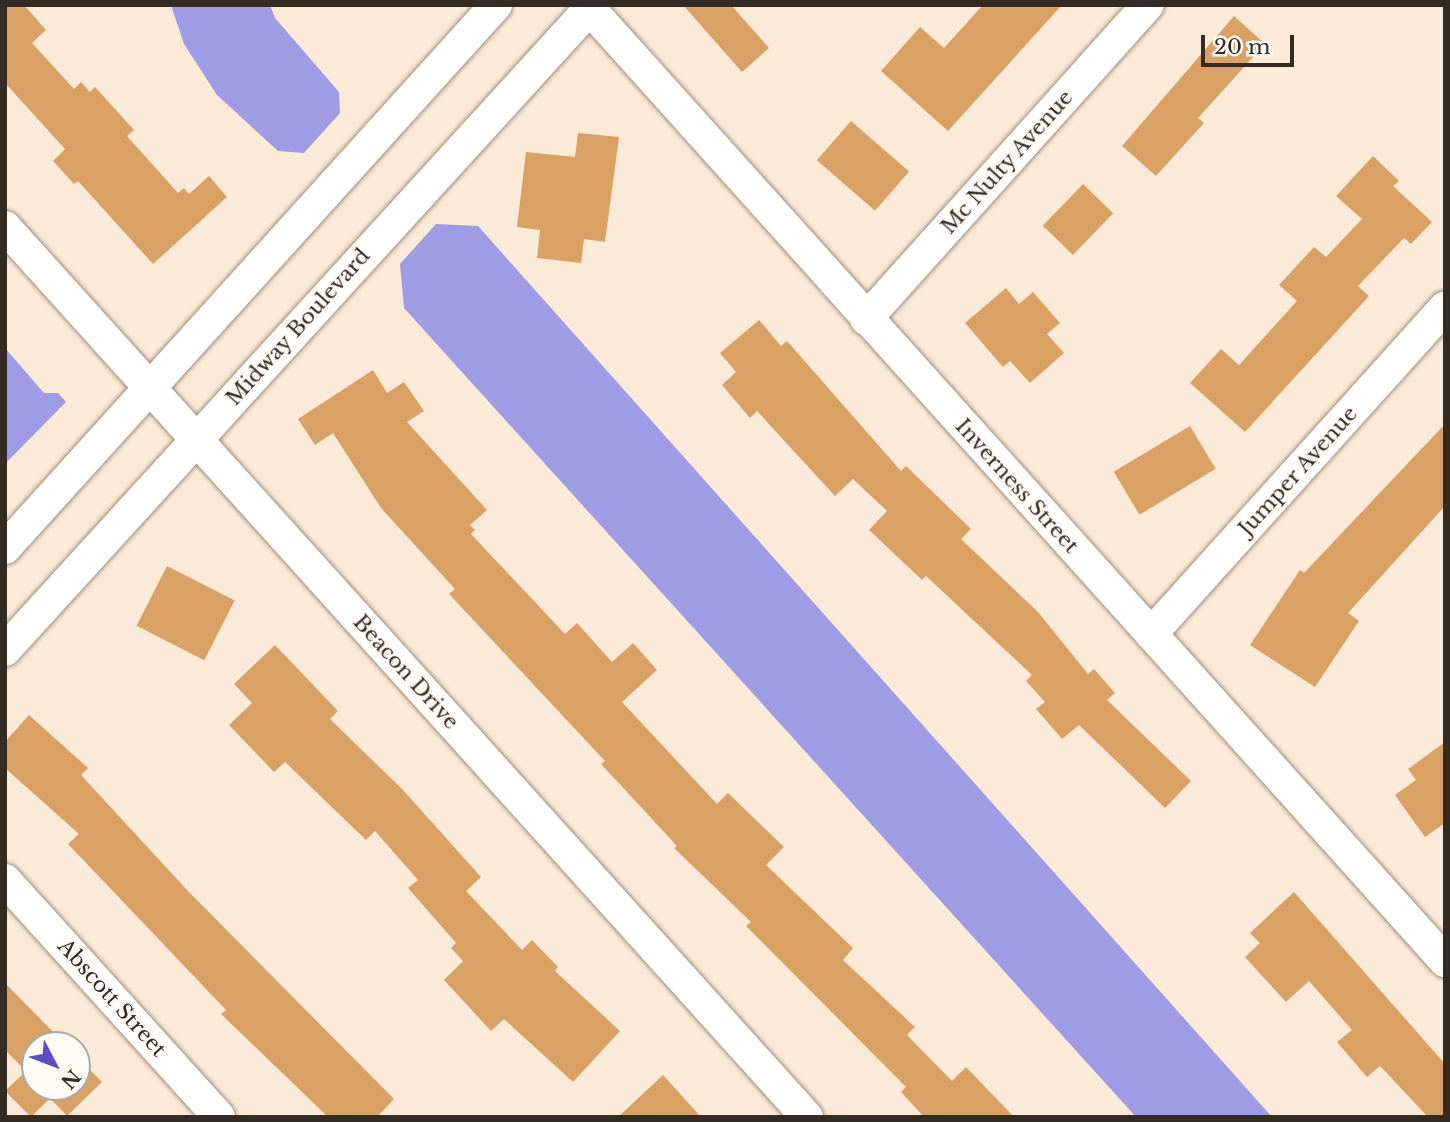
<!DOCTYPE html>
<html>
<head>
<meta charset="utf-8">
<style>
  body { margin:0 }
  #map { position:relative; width:1450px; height:1122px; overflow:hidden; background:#fcead8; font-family:"Libre Baskerville",serif }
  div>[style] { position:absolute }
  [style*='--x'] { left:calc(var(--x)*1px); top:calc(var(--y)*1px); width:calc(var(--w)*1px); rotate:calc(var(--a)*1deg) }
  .water>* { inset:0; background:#9e9ce4 }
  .building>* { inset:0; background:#daa164; transform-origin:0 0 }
  .roads { filter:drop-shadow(0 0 2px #a38e7a) drop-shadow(0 0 2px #a38e7a) }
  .minor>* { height:32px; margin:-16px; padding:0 16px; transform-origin:16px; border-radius:16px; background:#fff }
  span { translate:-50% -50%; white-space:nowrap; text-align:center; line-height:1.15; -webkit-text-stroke:5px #fefaf5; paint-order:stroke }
  .street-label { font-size:21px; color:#342c23 }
  .frame { position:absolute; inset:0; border:7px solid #342c23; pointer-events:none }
  .north { position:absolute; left:21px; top:1031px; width:70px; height:70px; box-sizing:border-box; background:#fefaf5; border:2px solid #ada8a1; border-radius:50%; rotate:132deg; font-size:19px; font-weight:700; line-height:28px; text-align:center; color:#342c23 }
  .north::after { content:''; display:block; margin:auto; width:24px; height:32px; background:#5e4dc6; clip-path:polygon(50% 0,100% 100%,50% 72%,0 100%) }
  .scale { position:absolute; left:1201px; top:35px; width:93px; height:32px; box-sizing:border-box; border:4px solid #342c23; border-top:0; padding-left:9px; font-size:21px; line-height:24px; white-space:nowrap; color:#342c23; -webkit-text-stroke:5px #fefaf5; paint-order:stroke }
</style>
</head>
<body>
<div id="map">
  <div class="water">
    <i style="clip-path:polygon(171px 5px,270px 5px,275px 18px,339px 92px,340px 113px,304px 153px,278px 151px,217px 95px,184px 44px)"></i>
    <i style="clip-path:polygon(436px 224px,478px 226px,1272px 1117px,1136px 1117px,404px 308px,400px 264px)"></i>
    <i style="clip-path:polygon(5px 348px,44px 393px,58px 393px,66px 402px,5px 464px)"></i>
  </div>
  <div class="building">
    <i style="clip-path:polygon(5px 5px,24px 5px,46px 30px,32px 43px,74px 89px,81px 82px,90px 92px,95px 87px,134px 130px,127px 136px,178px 193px,184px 188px,189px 194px,209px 176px,227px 197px,153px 264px,78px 181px,74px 184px,53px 161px,65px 149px,5px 83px)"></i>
    <i style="clip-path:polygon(683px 5px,731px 5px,769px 48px,742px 72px)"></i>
    <i style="clip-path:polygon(983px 5px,1062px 5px,948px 131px,881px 71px,920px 27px,944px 48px)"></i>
    <i style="clip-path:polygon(1234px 16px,1265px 44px,1198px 118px,1204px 123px,1156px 176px,1122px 146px)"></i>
    <i style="left:851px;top:121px;width:77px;height:52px;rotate:41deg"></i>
    <i style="clip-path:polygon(578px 133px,619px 137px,605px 242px,584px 239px,581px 263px,537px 258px,540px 230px,517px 227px,526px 152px,575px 157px)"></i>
    <i style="clip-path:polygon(1373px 156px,1399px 181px,1393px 186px,1432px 222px,1411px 244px,1404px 238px,1358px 286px,1369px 296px,1245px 432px,1190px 383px,1221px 349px,1239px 365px,1297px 301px,1279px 285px,1314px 247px,1326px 257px,1362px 219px,1336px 196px)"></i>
    <i style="left:1083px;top:184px;width:42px;height:58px;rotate:44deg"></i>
    <i style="clip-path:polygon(1006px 288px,1019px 304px,1033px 292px,1060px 323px,1047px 334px,1064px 353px,1030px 383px,1010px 361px,1003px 367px,965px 323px)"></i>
    <i style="clip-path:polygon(759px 320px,781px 346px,787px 341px,901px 471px,906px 466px,971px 529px,961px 539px,1038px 612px,1088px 674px,1094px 669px,1115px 693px,1107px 700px,1191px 781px,1165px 808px,1079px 725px,1062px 739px,1036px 709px,1045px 702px,1026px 681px,1032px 675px,926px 576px,922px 580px,869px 530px,887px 511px,853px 479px,835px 496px,757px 411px,750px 418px,722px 385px,736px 372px,720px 353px)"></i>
    <i style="clip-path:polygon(373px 370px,387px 393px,404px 382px,424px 411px,407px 422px,487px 510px,470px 525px,475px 530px,471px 534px,565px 634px,577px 623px,612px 662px,633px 643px,657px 670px,622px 702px,717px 804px,728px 793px,784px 847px,766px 865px,853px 948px,843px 960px,915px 1027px,907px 1035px,952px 1081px,966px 1067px,1014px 1117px,924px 1117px,901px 1092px,906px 1087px,746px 926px,751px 922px,674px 848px,677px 846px,601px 764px,605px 761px,449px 594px,455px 589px,381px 508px,333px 433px,315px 445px,298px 419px)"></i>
    <i style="clip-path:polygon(1445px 424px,1445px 506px,1348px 613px,1359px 621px,1315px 687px,1250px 645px,1300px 570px,1304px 573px)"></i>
    <i style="left:1190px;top:426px;width:50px;height:89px;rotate:59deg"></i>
    <i style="left:167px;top:566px;width:76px;height:67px;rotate:27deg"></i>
    <i style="clip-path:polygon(275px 645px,338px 711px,330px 719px,403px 790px,481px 877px,466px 891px,522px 950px,532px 940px,558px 967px,555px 971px,620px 1031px,573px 1082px,504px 1019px,491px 1031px,444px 980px,463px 961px,451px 948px,456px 943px,408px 888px,418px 880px,375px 831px,366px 840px,285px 762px,274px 772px,229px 725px,252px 703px,234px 684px)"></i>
    <i style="clip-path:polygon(29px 715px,88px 768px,81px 775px,187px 890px,394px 1099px,377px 1117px,328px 1117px,221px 1014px,226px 1010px,68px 844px,79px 834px,5px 768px,5px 742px)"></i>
    <i style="clip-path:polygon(1445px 742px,1445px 823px,1425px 837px,1395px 795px,1416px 780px,1408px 769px)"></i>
    <i style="clip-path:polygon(1294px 892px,1445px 1064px,1445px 1117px,1428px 1117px,1380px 1066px,1367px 1077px,1337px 1042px,1352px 1030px,1309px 981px,1286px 1002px,1245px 957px,1260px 943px,1250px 933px)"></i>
    <i style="clip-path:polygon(5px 983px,66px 1045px,35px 1045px,35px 1087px,77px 1087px,77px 1057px,102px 1082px,67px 1116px,50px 1098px,31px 1117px,5px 1091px,26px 1071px,5px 1050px)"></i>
    <i style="clip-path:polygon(663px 1075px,701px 1117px,618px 1117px)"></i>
  </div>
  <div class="roads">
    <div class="minor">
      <i style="--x:590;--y:9;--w:1280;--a:48.07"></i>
      <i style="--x:5;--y:227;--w:1198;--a:47.98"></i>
      <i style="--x:866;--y:319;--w:422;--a:-48.1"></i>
      <i style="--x:5;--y:548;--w:732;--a:-47.88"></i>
      <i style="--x:1151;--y:634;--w:439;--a:-48"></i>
      <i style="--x:5;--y:650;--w:873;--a:-47.65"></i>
      <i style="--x:5;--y:880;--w:319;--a:47.9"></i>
    </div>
  </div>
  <div class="street-label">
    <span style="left:1007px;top:162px;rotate:-48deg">Mc Nulty Avenue</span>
    <span style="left:298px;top:327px;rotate:-48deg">Midway Boulevard</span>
    <span style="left:1298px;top:471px;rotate:-48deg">Jumper Avenue</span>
    <span style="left:1017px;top:486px;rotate:48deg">Inverness Street</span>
    <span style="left:406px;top:672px;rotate:48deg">Beacon Drive</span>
    <span style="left:112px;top:998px;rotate:48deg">Abscott Street</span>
  </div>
  <div class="frame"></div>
  <div class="north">N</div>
  <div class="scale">20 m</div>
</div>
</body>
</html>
